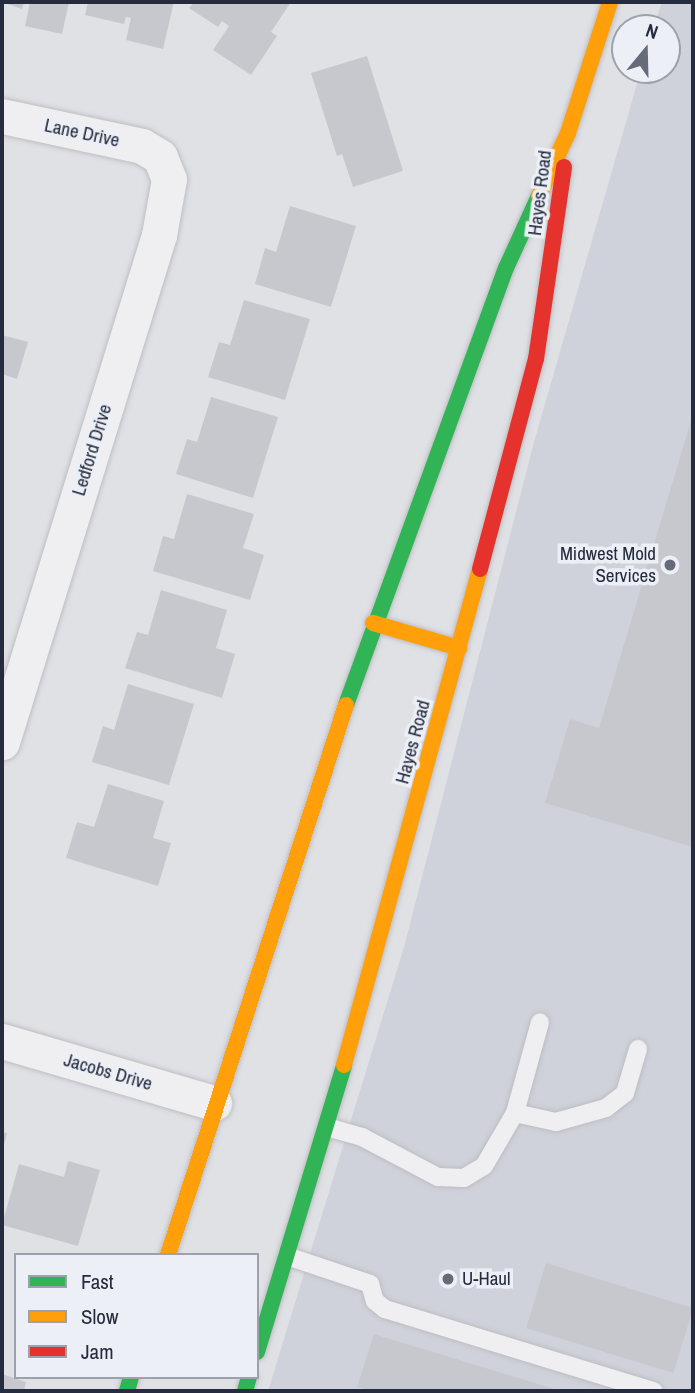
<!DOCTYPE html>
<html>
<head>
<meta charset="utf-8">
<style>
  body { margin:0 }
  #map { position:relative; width:695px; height:1393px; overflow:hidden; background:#e0e1e5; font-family:"Archivo Narrow",sans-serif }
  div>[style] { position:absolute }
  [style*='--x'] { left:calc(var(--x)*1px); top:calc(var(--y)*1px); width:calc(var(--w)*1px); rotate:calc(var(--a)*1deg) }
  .built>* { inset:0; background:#d0d2db }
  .building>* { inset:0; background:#c7c8cd; transform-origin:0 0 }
  .roads { filter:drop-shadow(0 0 2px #bdbec3) drop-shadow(0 0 2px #bdbec3) }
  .lane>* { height:18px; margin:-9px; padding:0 9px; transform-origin:9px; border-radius:9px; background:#efeff2 }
  .street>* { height:35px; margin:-17.5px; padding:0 17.5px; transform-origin:17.5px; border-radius:17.5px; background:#efeff2 }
  .fast>* { height:16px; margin:-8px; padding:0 8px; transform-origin:8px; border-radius:8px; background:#30b455 }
  .slow>* { height:16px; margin:-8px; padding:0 8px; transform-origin:8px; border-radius:8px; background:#ff9f0a }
  .jam>* { height:16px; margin:-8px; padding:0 8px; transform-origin:8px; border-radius:8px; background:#e5322d }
  .dots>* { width:19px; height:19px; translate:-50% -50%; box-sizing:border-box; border:4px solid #eceff5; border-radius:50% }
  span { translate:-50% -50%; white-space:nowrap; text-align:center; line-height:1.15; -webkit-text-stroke:7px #eceff5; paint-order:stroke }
  .street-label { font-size:19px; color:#252c3f }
  .poi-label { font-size:19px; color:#252c3f }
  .right { translate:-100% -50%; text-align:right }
  .left { translate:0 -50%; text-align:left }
  .frame { position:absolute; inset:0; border:4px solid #252c3f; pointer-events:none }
  .legend { position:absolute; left:14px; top:1253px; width:245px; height:126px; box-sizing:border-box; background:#eceff5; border:2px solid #9ca1ac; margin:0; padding:9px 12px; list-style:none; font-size:21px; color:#252c3f }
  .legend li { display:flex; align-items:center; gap:14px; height:35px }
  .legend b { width:35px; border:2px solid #9ca1ac }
  .north { position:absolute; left:611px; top:14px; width:70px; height:70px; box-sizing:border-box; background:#eceff5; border:2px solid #9ca1ac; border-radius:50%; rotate:19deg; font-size:19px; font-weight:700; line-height:28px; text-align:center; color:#252c3f }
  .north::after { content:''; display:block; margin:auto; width:24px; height:32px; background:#666b79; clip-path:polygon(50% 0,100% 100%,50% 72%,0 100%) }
</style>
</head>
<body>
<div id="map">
  <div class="built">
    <i style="clip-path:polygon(662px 2px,693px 2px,693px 1391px,268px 1391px,404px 947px,534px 442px,641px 70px,667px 70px,667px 28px,653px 28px)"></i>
  </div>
  <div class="building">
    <i style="clip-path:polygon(2px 2px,24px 2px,22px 9px)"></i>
    <i style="clip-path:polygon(30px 2px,69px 2px,62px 34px,25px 26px)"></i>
    <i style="clip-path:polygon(88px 2px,174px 2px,163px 49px,126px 40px,131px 18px,126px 17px,124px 24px,85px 15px)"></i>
    <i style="clip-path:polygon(194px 2px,291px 2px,271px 32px,277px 36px,251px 75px,213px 50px,229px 26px,222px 21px,218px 27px,189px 8px)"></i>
    <i style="clip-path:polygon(367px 56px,403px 171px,353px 187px,342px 154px,337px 156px,311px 73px)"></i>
    <i style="clip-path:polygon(290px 206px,356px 226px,331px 307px,255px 284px,265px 248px,276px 252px)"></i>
    <i style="clip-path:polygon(244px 300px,310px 319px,285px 400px,208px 377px,219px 342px,230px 345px)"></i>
    <i style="clip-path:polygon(2px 335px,28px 342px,17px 379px,2px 374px)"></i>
    <i style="clip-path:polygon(211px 397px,278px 417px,253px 498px,176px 474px,187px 439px,197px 442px)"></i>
    <i style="clip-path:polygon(693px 414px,693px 847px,545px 803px,570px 719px,599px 728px)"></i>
    <i style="clip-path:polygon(187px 494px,254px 514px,243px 548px,264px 555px,250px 600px,153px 571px,163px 536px,174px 539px)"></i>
    <i style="clip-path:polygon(161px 590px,227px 610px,216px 648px,235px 654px,222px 698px,125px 668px,137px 632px,148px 635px)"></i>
    <i style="clip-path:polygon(128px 684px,194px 704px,169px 785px,92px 762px,103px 726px,114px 730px)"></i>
    <i style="clip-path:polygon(108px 784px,164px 801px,153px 838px,171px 843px,158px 886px,66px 858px,77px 822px,94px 827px)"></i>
    <i style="clip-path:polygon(2px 1132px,7px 1133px,3px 1149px,2px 1148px)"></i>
    <i style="clip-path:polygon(68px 1161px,100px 1170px,78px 1246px,2px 1225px,19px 1164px,64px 1177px)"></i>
    <i style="left:546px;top:1263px;width:154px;height:68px;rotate:17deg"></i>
    <i style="clip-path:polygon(374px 1334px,561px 1391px,372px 1391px,357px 1387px)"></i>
    <i style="clip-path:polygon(2px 1374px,26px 1382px,24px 1391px,2px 1391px)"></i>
  </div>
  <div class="roads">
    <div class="lane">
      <i style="--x:515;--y:1113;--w:94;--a:-74.6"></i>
      <i style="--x:327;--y:1127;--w:36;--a:16"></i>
      <i style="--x:362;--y:1137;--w:86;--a:27.8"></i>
      <i style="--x:438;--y:1177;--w:26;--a:2"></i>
      <i style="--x:464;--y:1178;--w:23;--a:-31"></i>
      <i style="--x:484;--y:1166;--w:61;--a:-59.7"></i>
      <i style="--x:515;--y:1113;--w:42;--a:12.4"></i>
      <i style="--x:556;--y:1122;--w:52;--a:-15.6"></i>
      <i style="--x:606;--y:1108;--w:24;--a:-38"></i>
      <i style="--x:625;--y:1093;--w:46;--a:-73.5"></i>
      <i style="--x:287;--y:1256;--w:88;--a:18.6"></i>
      <i style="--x:370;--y:1284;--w:18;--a:74"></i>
      <i style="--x:375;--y:1301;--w:13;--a:39"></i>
      <i style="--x:385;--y:1309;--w:281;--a:17"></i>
    </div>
    <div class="street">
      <i style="--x:2;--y:116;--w:143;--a:12.1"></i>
      <i style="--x:142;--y:146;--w:21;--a:31"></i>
      <i style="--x:160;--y:157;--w:24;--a:68"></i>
      <i style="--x:169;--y:179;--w:57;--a:100.1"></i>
      <i style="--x:159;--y:235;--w:531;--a:107.21"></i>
      <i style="--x:2;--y:1041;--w:221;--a:16.3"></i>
    </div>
    <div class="fast">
      <i style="--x:346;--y:705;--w:465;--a:-69.9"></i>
      <i style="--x:506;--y:268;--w:79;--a:-65.4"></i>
      <i style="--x:257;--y:1352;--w:300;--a:-73.1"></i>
      <i style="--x:127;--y:1391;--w:15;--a:-74"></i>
      <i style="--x:245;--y:1391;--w:15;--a:-74"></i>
    </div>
    <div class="slow">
      <i style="--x:539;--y:196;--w:69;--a:-65.3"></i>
      <i style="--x:568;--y:133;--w:138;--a:-72.2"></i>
      <i style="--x:373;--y:623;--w:90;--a:16.2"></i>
      <i style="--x:344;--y:1065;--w:514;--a:-74.67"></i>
      <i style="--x:168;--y:1255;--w:578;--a:-72.07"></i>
    </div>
    <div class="jam">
      <i style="--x:480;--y:569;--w:217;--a:-75.1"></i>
      <i style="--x:536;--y:359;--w:194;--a:-81.7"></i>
    </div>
  </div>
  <div class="dots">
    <i style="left:670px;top:565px;background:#666b79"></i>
    <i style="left:448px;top:1279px;background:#666b79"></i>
  </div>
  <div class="street-label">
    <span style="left:82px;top:133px;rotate:12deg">Lane Drive</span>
    <span style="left:540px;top:193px;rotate:-83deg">Hayes Road</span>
    <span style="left:92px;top:450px;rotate:-73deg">Ledford Drive</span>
    <span style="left:413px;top:742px;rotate:-75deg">Hayes Road</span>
    <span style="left:108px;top:1072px;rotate:16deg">Jacobs Drive</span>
  </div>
  <div class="poi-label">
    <span class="right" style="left:656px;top:565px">Midwest Mold<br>Services</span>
    <span class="left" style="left:462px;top:1279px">U-Haul</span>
  </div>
  <div class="frame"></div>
  <ul class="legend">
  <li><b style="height:9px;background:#30b455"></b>Fast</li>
  <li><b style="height:9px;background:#ff9f0a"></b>Slow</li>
  <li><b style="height:9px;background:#e5322d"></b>Jam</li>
  </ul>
  <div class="north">N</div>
</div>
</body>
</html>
